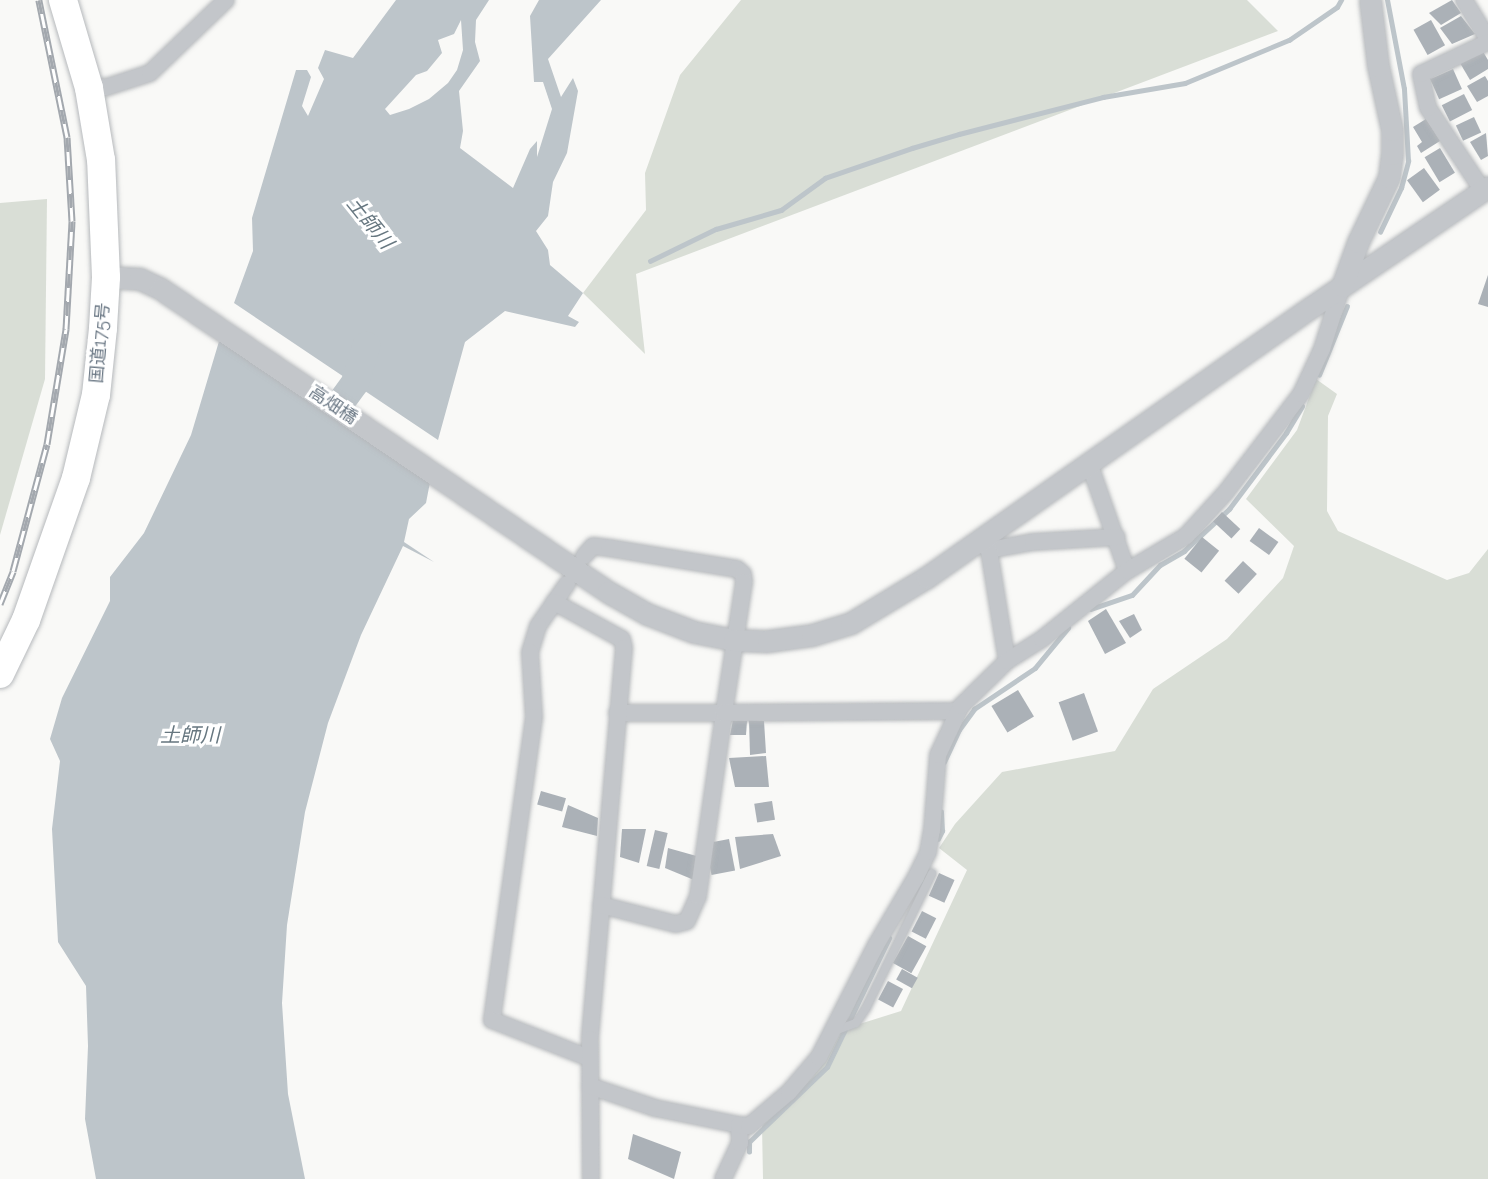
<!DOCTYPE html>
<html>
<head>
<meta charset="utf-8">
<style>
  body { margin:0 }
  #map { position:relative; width:1488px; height:1179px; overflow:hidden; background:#f9f9f7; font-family:Raleway,"Noto Sans JP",sans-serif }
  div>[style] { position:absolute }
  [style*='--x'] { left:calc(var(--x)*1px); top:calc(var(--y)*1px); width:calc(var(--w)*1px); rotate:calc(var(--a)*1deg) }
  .green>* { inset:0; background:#d9ded6 }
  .water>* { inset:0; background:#bdc5ca }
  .stream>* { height:4.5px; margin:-2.25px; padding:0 2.25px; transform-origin:2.25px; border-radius:2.25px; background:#bdc5ca }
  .river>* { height:28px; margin:-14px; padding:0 14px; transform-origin:14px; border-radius:14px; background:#bdc5ca }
  .building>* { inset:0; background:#abb1b7; transform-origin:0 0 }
  .roads { filter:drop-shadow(0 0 2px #b6b9bc) drop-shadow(0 0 2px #b6b9bc) }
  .service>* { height:8px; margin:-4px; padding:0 4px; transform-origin:4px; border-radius:4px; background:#c3c6ca }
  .minor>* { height:16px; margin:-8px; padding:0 8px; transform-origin:8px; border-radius:8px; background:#c3c6ca }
  .tertiary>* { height:21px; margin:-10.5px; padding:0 10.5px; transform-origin:10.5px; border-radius:10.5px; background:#c3c6ca }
  .trunk>* { height:28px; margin:-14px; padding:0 14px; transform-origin:14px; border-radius:14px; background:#fff }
  .rail>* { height:7px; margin-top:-3.5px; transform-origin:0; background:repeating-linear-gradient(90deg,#fff 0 14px,#a3a8ae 0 28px); box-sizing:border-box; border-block:2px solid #a3a8ae }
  span { translate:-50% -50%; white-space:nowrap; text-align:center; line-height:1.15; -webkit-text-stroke:6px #fff; paint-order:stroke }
  .street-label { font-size:18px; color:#6b7885 }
  .water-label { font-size:20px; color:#677780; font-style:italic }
</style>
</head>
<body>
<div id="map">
  <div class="green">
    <i style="clip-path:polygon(741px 0,1247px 0,1278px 31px,636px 274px,645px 354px,583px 293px,646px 210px,645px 173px,680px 75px)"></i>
    <i style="clip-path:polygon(47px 199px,45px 379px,0 535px,0 203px)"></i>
    <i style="clip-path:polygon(1316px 379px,1337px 394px,1328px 416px,1327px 511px,1338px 531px,1447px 580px,1469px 573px,1488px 549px,1488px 1179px,763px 1179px,762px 1126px,834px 1032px,901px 1011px,967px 870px,939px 848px,955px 824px,1002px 772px,1115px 751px,1153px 689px,1227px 639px,1283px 578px,1294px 546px,1246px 499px,1297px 430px)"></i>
  </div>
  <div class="water">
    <i style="clip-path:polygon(evenodd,396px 0,489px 0,476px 20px,475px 42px,480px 61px,459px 91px,463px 131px,460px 148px,513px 188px,530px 149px,537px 141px,537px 157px,552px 109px,543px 82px,534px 82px,530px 16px,539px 0,601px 0,548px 59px,561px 97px,573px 78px,578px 91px,567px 153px,553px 182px,548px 216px,536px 231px,548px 250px,550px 265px,583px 293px,568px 316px,579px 322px,575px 327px,505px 311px,465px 342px,438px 440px,234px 303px,253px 251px,252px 218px,296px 70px,307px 70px,311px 77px,302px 106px,308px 116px,324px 79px,318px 68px,325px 50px,353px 58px,396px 0,461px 20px,463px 50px,457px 70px,448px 83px,429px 99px,409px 109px,390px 115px,385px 109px,416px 75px,427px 71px,442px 53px,438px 40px,454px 34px,461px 20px)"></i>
    <i style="clip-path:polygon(220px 338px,431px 477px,426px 503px,409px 519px,404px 542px,434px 562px,403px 546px,361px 635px,328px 723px,305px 812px,287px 925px,282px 1003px,288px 1094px,305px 1179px,96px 1179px,85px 1119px,88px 1046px,86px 986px,58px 942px,52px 829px,60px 761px,50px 739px,62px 698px,110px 601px,110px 577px,144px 533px,191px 435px)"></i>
  </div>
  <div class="stream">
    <i style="--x:1380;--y:232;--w:49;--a:-64.5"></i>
    <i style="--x:1401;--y:188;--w:28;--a:-75"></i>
    <i style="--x:1408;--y:161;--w:72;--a:-93.2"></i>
    <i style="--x:1404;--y:89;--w:91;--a:-100.8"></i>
    <i style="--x:650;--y:261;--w:73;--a:-25.9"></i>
    <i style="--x:716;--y:229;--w:68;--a:-16.3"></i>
    <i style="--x:781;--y:210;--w:54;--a:-36"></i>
    <i style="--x:825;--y:178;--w:92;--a:-19"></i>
    <i style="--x:912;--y:148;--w:49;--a:-16.6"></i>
    <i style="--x:959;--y:134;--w:149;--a:-14.4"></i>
    <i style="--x:1103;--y:97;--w:83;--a:-9.7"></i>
    <i style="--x:1185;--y:83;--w:113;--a:-22.5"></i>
    <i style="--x:1289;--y:40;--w:58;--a:-34.5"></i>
    <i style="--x:1337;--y:7;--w:8;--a:-60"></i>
    <i style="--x:1319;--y:375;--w:74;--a:-67.9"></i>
    <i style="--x:1091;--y:609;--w:43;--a:-18.9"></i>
    <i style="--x:1132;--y:595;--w:41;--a:-47"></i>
    <i style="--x:1160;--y:565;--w:28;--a:-30"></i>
    <i style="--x:1184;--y:551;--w:62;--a:-43"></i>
    <i style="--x:1229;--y:509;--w:95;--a:-53.1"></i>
    <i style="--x:1286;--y:433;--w:31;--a:-59"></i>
    <i style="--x:944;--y:762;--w:35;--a:-65"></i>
    <i style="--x:959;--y:730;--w:26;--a:-54"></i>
    <i style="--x:974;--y:709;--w:73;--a:-33.9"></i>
    <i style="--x:1035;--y:668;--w:52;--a:-50.5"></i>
    <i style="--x:938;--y:839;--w:9;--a:-63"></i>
    <i style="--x:942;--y:831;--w:19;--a:-93"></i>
    <i style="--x:749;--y:1152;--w:10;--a:-90"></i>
    <i style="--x:749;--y:1142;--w:108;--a:-43.9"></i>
    <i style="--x:827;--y:1067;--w:143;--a:-64.3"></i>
  </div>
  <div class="river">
    <i style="--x:320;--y:431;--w:59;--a:-53.9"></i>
    <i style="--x:355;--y:383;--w:39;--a:-73"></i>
  </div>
  <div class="building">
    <i style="clip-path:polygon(1452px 0,1461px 13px,1441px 25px,1429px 13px)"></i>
    <i style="clip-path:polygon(1461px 16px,1475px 34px,1452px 44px,1440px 28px)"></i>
    <i style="left:1431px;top:20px;width:29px;height:20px;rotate:61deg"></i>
    <i style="clip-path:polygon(1482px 50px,1488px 60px,1488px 69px,1470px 80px,1460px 63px)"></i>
    <i style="left:1453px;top:69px;width:22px;height:25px;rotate:66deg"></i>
    <i style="clip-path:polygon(1485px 76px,1488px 81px,1488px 96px,1477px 102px,1467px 86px)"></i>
    <i style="left:1464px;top:94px;width:18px;height:25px;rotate:63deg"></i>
    <i style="left:1474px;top:117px;width:17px;height:20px;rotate:65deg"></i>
    <i style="clip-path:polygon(1426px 119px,1440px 141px,1421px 153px,1417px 146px,1422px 142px,1413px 127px)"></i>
    <i style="clip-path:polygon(1486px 133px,1488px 156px,1481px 160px,1470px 142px)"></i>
    <i style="left:1440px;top:148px;width:29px;height:18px;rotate:59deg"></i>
    <i style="left:1424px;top:168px;width:27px;height:21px;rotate:54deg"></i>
    <i style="clip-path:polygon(1488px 275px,1488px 307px,1478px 304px)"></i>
    <i style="left:1222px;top:512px;width:25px;height:13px;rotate:43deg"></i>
    <i style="left:1259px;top:528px;width:24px;height:16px;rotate:36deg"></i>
    <i style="left:1202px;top:537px;width:22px;height:28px;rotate:39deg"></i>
    <i style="left:1243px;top:561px;width:19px;height:27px;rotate:43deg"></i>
    <i style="clip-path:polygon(1106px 609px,1126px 643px,1105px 654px,1088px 621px)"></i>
    <i style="clip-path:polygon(1134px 614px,1142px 630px,1130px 638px,1119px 621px)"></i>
    <i style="left:1018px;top:690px;width:31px;height:31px;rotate:59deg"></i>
    <i style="left:1084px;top:693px;width:41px;height:27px;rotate:70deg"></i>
    <i style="clip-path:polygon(733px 720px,747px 721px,746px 735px,730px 735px)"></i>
    <i style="clip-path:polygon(749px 720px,764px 721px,766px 753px,750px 755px)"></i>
    <i style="clip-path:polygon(766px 756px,769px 787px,735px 787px,729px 758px)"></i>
    <i style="left:541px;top:791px;width:26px;height:14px;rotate:16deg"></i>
    <i style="left:772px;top:801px;width:19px;height:18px;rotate:81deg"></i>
    <i style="clip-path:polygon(568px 805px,598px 818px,597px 836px,562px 827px)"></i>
    <i style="clip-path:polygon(622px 829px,646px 829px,639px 863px,620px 857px)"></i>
    <i style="left:655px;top:830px;width:13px;height:37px;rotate:13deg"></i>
    <i style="clip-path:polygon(773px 834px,781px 856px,740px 869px,735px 837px)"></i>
    <i style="left:729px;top:839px;width:32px;height:24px;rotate:79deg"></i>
    <i style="clip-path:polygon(668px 848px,700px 857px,694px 880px,665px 868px)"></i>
    <i style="left:939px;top:873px;width:17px;height:25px;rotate:24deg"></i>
    <i style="left:922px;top:911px;width:16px;height:23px;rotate:27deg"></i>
    <i style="left:908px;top:936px;width:21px;height:31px;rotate:29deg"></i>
    <i style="left:902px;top:969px;width:18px;height:12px;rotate:29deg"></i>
    <i style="left:888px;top:981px;width:17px;height:21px;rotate:28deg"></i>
    <i style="clip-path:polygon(633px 1134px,681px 1152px,674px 1179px,628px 1159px)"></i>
  </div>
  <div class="roads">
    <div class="service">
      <i style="--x:834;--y:1031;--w:23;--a:-20"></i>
      <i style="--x:856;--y:1023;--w:18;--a:-56"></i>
      <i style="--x:866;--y:1008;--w:150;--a:-63.9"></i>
    </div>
    <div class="minor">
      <i style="--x:1464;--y:0;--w:46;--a:58.4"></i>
      <i style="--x:89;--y:88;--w:18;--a:-3"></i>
      <i style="--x:107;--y:87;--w:45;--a:-18"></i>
      <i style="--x:150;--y:73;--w:105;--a:-43.8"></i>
      <i style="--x:1483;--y:191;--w:100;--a:-123.5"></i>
      <i style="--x:1428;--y:108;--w:35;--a:-102"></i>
      <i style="--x:1421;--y:74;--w:74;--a:-25.5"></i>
      <i style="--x:1089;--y:463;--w:114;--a:70.6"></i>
      <i style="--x:980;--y:539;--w:14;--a:51"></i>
      <i style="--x:989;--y:550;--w:45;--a:-10.3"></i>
      <i style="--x:1033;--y:542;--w:84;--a:-3.4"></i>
      <i style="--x:989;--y:550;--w:112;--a:80.8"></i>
      <i style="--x:584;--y:556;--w:13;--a:-48"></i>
      <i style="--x:593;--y:546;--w:16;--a:7"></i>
      <i style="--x:609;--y:548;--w:130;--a:9.3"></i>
      <i style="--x:737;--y:569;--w:8;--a:40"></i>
      <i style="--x:743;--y:574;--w:8;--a:83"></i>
      <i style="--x:744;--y:582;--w:133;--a:98.7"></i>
      <i style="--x:724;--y:713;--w:107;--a:180"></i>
      <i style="--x:567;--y:584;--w:51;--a:124.6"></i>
      <i style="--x:538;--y:626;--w:27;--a:107"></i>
      <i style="--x:530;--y:652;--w:65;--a:86.5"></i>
      <i style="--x:534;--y:717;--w:306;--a:97.9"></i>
      <i style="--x:492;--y:1020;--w:104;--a:21.4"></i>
      <i style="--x:554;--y:602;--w:77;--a:28.6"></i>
      <i style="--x:622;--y:639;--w:9;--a:77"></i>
      <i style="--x:624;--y:648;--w:392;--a:95"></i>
      <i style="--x:590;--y:1039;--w:140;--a:89.6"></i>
      <i style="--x:601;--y:905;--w:77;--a:14.2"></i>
      <i style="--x:676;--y:924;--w:11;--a:-15"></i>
      <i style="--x:687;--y:921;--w:27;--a:-66"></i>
      <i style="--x:698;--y:896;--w:185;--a:-81.9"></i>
      <i style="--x:724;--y:713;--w:234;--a:-0.5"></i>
      <i style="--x:590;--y:1086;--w:69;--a:18.7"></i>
      <i style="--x:655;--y:1108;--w:86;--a:11.4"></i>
      <i style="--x:723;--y:1179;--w:40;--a:-65"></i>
      <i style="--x:740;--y:1143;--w:18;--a:-93"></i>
      <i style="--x:739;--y:1125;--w:10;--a:6"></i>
      <i style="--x:749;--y:1126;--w:52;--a:-40.4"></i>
      <i style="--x:789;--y:1092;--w:46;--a:-49.4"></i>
      <i style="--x:819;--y:1057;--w:126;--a:-63"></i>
      <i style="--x:876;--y:945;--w:79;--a:-59.5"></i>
      <i style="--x:916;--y:877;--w:28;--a:-64"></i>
      <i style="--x:928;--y:852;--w:22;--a:-80"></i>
      <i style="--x:932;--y:830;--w:75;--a:-85.4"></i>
      <i style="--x:938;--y:755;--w:54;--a:-64.9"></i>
      <i style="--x:961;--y:706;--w:64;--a:-44.4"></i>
      <i style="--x:1007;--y:661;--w:41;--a:-32.2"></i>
      <i style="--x:1042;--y:639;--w:109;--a:-38.7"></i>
      <i style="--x:1127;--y:571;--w:69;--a:-30.7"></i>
      <i style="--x:1186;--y:536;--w:59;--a:-47.7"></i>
      <i style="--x:1226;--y:492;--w:123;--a:-52.6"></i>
      <i style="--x:1301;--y:394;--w:50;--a:-65"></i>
      <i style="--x:1322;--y:349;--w:66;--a:-72.4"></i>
    </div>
    <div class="tertiary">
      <i style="--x:106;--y:277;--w:34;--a:3"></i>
      <i style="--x:140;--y:279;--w:23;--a:25"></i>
      <i style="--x:161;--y:289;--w:540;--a:34.13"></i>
      <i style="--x:608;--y:592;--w:45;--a:29.4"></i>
      <i style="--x:647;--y:614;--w:50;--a:21"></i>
      <i style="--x:694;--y:632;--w:41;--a:11.3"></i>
      <i style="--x:734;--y:640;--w:34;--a:2"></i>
      <i style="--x:768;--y:641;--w:44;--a:-7.8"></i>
      <i style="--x:812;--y:635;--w:41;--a:-17.1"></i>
      <i style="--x:851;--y:623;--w:89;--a:-31.2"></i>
      <i style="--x:927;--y:577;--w:468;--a:-35.1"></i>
      <i style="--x:1310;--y:308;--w:215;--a:-34.2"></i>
      <i style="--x:1342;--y:286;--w:47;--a:-70"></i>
      <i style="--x:1358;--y:242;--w:72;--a:-64.5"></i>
      <i style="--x:1389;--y:177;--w:23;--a:-83"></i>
      <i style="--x:1392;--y:154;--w:24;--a:-90"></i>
      <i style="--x:1392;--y:130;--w:66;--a:-102.3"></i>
      <i style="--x:1378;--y:66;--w:66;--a:-96.9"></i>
    </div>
    <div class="trunk">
      <i style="--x:0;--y:674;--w:60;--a:-64.3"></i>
      <i style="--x:26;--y:620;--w:151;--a:-70.6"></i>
      <i style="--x:76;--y:478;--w:85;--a:-76.5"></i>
      <i style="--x:96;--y:395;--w:67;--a:-84"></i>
      <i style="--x:103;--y:328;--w:51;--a:-86.6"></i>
      <i style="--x:106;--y:277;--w:117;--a:-92.4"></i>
      <i style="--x:101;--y:160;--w:73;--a:-99.5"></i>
      <i style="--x:89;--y:88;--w:92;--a:-106.5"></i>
    </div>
  </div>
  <div class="rail">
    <i style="--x:0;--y:604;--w:35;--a:-68"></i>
    <i style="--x:13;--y:571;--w:131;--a:-75"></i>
    <i style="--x:47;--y:444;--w:117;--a:-80.6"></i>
    <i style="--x:66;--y:329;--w:108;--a:-86.8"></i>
    <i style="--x:72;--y:221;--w:84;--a:-93.4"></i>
    <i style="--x:67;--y:137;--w:140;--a:-101.6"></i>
  </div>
  <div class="street-label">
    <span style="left:100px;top:343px;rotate:-85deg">国道175号</span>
    <span style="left:333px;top:405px;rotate:34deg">高畑橋</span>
  </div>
  <div class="water-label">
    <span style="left:370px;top:223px;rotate:51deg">土師川</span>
    <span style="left:190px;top:735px">土師川</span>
  </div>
</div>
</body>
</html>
